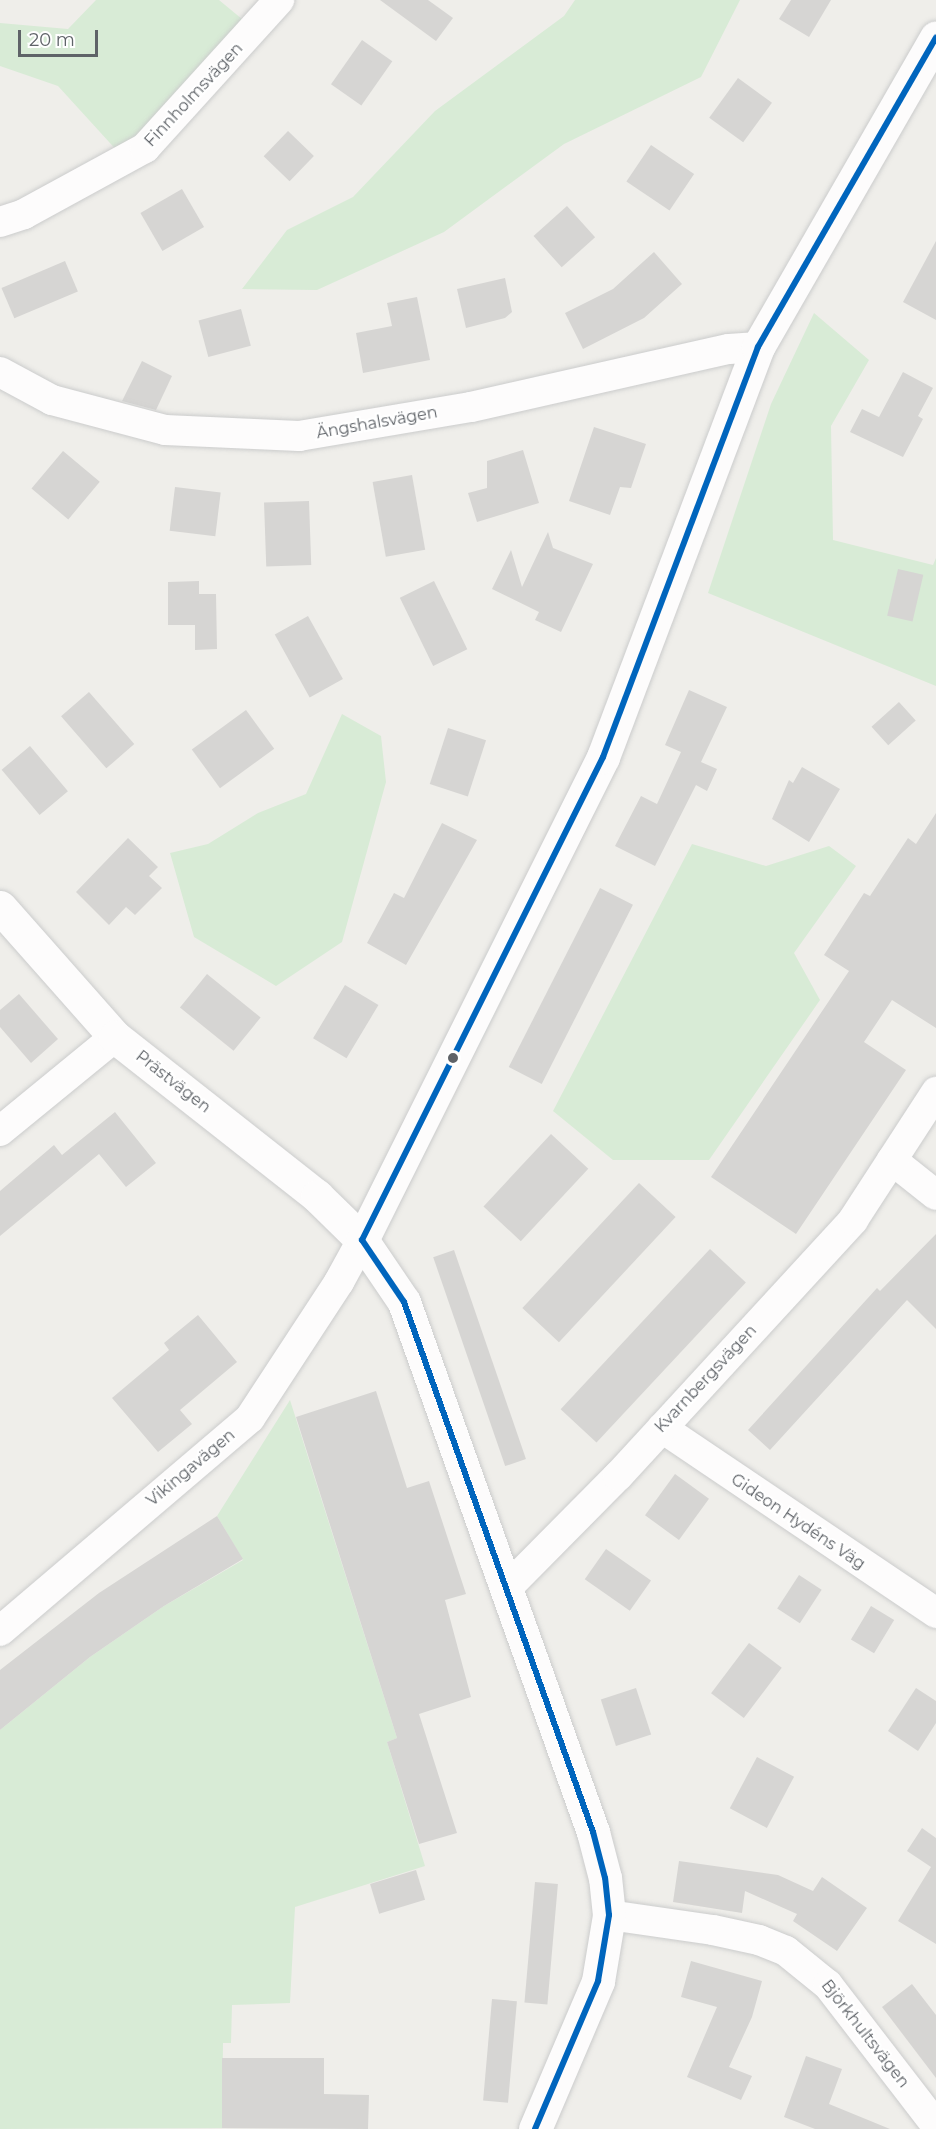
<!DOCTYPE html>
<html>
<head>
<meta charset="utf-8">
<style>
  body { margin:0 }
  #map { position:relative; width:936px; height:2129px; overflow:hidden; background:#efeeea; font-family:Montserrat,sans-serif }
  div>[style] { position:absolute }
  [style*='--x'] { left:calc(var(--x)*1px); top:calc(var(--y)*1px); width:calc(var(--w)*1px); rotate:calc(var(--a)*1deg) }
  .green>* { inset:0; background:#d8ebd6 }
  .building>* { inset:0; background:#d6d5d3; transform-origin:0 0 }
  .roads { filter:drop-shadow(0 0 2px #cbcccc) drop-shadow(0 0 2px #cbcccc) }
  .street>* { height:30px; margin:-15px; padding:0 15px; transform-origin:15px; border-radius:15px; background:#fdfcfc }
  .secondary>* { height:33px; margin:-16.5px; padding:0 16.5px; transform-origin:16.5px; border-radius:16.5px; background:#fdfcfc }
  .bus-1>* { height:6px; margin:-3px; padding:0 3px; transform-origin:3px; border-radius:3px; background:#0065bd }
  .dots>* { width:16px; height:16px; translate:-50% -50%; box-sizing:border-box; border:3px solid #fff; border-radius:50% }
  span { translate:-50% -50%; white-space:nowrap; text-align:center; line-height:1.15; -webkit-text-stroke:4.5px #fff; paint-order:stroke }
  .street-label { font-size:16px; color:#5f6368 }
  .scale { position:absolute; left:18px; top:30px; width:80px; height:27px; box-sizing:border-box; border:3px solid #5f6368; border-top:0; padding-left:8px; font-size:18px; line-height:21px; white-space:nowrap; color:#5f6368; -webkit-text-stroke:4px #fff; paint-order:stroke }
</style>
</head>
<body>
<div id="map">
  <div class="green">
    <i style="clip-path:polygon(96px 0,219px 0,248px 24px,120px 154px,58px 86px,0 66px,0 23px,68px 29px)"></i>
    <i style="clip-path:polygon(575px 0,740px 0,701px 77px,564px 144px,444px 232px,317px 290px,242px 289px,287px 230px,353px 197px,435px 111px,564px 16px)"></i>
    <i style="clip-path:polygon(814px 313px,869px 360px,831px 426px,833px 540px,933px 565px,936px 558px,936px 686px,708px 593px,771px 404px)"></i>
    <i style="clip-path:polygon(342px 714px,381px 736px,386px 782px,342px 942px,276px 986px,194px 937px,170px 853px,208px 844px,258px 813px,306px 794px)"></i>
    <i style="clip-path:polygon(692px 844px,766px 866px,829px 846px,856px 866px,794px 953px,820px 1000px,709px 1160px,613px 1160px,553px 1111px)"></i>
    <i style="clip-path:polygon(290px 1400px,397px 1738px,387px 1742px,425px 1866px,295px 1907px,290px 2003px,232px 2005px,231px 2043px,223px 2043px,222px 2128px,0 2129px,0 1730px,90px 1657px,164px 1606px,243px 1560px,217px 1516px)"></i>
  </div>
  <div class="building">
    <i style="clip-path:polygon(380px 0,428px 0,453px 18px,436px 41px)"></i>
    <i style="clip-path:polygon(791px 0,831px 0,809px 37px,779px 19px)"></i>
    <i style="left:362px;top:40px;width:37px;height:54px;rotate:35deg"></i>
    <i style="left:738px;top:78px;width:42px;height:49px;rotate:36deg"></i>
    <i style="left:288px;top:131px;width:36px;height:35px;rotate:44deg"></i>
    <i style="left:651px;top:145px;width:52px;height:44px;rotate:34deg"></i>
    <i style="left:182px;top:189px;width:44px;height:48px;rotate:60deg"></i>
    <i style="left:567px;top:206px;width:42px;height:45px;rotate:48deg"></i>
    <i style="clip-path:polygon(936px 241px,936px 320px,903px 302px)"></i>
    <i style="clip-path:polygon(654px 252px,682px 284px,644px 318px,583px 349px,565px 313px,613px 289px)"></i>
    <i style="left:65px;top:261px;width:33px;height:69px;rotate:67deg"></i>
    <i style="clip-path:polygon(505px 278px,512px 312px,505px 318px,466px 328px,457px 289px)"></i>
    <i style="clip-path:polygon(417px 297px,430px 360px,363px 373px,356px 333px,392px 326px,387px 303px)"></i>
    <i style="left:241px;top:309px;width:38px;height:44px;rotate:75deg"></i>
    <i style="clip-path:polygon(142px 361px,172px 376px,156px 410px,122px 401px)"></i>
    <i style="clip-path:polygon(903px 372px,933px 388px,918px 416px,923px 419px,903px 457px,850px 432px,862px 409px,879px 417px)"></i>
    <i style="clip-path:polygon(594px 427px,646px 444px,631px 488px,620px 487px,610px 515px,569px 501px)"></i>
    <i style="clip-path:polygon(523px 450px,539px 503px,477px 522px,468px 493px,487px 488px,487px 461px)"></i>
    <i style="left:63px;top:451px;width:48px;height:49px;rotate:40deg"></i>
    <i style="left:412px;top:475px;width:76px;height:40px;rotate:80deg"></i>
    <i style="left:175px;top:487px;width:46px;height:44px;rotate:7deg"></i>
    <i style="left:309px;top:501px;width:64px;height:45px;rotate:88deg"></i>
    <i style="clip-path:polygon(548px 532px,553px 548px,593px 564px,561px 632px,535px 620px,539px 612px,492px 589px,511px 550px,522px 587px)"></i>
    <i style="left:898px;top:569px;width:26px;height:48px;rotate:13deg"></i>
    <i style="clip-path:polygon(199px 581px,199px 594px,216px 594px,217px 649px,195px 650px,195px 625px,168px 625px,168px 582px)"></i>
    <i style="left:434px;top:581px;width:76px;height:38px;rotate:64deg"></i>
    <i style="left:308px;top:616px;width:72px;height:38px;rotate:61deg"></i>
    <i style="clip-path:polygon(689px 690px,727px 707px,701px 762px,717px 769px,707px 791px,696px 785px,655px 866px,615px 846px,641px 796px,657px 804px,681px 752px,665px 745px)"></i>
    <i style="left:89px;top:692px;width:69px;height:37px;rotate:49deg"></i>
    <i style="left:899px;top:702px;width:25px;height:37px;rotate:48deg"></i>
    <i style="left:246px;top:710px;width:48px;height:67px;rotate:54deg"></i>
    <i style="left:448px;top:728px;width:40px;height:59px;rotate:18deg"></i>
    <i style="left:30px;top:746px;width:59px;height:37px;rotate:50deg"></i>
    <i style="clip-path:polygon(802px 767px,840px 789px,809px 842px,772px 819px,789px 780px,793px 783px)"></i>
    <i style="clip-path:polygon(936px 813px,936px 1028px,892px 1000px,864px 1042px,906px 1070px,796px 1234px,711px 1177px,849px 971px,824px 955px,864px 893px,870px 896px,908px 838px,916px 844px)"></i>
    <i style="clip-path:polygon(442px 823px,477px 840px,406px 965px,367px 943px,394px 893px,404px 898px)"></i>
    <i style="clip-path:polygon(128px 838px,158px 867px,149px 876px,162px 888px,135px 915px,126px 907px,109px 925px,76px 892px)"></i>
    <i style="left:600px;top:888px;width:37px;height:201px;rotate:27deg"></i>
    <i style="left:207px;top:974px;width:69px;height:43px;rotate:39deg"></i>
    <i style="left:345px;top:985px;width:39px;height:62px;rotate:31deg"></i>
    <i style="clip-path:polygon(19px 994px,58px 1039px,31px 1063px,0 1027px,0 1010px)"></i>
    <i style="clip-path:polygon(115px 1112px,156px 1163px,126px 1187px,99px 1154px,0 1236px,0 1191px,54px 1145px,62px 1155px)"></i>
    <i style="left:551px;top:1134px;width:51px;height:99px;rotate:43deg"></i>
    <i style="left:639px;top:1183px;width:50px;height:171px;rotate:43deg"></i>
    <i style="clip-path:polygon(936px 1234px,936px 1329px,907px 1300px,770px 1450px,748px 1430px,877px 1288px,880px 1291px)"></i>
    <i style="left:710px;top:1249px;width:49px;height:219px;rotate:43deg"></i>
    <i style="left:454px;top:1250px;width:221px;height:22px;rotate:71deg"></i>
    <i style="clip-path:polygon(198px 1315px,237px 1362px,180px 1410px,192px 1424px,158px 1452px,112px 1398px,169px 1350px,164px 1343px)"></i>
    <i style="clip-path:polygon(376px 1391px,407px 1488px,429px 1481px,466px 1594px,445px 1600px,471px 1697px,419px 1714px,457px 1833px,419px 1844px,387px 1742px,397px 1738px,296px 1417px)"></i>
    <i style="left:675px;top:1474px;width:42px;height:51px;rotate:36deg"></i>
    <i style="clip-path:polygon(217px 1516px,243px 1559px,164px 1606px,90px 1657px,0 1730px,0 1670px,99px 1593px)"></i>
    <i style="left:606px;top:1549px;width:55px;height:37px;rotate:35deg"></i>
    <i style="left:799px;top:1575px;width:27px;height:40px;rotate:33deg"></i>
    <i style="left:871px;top:1606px;width:27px;height:39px;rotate:31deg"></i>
    <i style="left:749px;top:1643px;width:41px;height:63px;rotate:37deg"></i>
    <i style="left:636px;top:1688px;width:49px;height:37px;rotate:72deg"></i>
    <i style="clip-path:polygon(916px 1688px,936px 1701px,936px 1723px,918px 1751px,888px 1731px)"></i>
    <i style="left:757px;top:1757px;width:42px;height:58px;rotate:28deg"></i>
    <i style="clip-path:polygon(922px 1828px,936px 1838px,936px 1944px,898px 1921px,931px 1867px,907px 1851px)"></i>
    <i style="clip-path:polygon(679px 1861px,778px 1875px,813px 1891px,822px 1877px,867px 1908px,837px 1951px,793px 1921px,797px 1914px,745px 1891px,742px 1913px,673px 1902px)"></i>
    <i style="left:416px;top:1870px;width:31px;height:48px;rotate:73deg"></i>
    <i style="left:535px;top:1882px;width:23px;height:121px;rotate:5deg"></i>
    <i style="clip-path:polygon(691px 1961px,762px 1981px,752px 2017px,729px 2067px,752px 2076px,741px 2100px,687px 2077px,717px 2007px,681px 1997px)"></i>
    <i style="clip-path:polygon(912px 1984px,936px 2015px,936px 2078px,882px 2007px)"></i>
    <i style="left:492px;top:1999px;width:25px;height:102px;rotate:5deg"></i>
    <i style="clip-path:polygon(806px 2056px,842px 2069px,829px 2104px,890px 2129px,815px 2129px,784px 2117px)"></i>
    <i style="clip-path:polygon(222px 2058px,324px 2058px,324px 2094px,369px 2095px,368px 2129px,222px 2128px)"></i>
  </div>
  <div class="roads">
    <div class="street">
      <i style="--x:0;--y:222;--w:25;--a:-18"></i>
      <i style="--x:24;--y:214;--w:138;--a:-28.6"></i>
      <i style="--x:145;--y:148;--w:200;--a:-47.8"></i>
      <i style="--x:0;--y:372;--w:59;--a:28.3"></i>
      <i style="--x:52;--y:400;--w:117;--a:14.9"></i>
      <i style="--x:165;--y:430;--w:134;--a:2.6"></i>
      <i style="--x:299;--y:436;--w:174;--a:-9.6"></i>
      <i style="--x:471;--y:407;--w:264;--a:-12.7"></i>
      <i style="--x:729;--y:349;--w:29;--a:-4"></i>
      <i style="--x:0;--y:1131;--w:149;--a:-39.3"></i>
      <i style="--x:892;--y:1160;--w:56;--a:38.5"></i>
      <i style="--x:662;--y:1428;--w:331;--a:34"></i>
      <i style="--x:507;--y:1588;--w:158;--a:-45.3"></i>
      <i style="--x:618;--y:1476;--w:348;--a:-47.4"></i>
      <i style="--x:853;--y:1220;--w:153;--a:-57"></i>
      <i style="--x:0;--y:1631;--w:328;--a:-40.4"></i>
      <i style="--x:250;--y:1418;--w:163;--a:-56.8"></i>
      <i style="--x:339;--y:1282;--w:48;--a:-61.3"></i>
      <i style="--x:609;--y:1915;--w:105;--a:8.2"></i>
      <i style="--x:713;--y:1930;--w:47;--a:12.3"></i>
      <i style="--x:759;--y:1940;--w:29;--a:22"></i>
      <i style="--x:786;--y:1951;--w:54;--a:39"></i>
      <i style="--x:828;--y:1985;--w:177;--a:52.4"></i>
    </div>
    <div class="secondary">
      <i style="--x:0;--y:907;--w:174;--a:48.5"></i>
      <i style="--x:115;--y:1037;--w:257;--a:38.2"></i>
      <i style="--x:317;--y:1196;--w:63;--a:44.4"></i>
      <i style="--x:535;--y:2129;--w:161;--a:-66.9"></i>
      <i style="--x:598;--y:1981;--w:67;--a:-80.5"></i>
      <i style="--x:609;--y:1915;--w:37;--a:-96"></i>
      <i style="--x:605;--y:1878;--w:48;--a:-104.6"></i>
      <i style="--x:593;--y:1832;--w:563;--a:-109.63"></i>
      <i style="--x:404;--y:1302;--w:75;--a:-124.1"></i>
      <i style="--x:362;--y:1240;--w:540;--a:-63.48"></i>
      <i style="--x:603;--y:757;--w:438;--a:-69.3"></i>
      <i style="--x:758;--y:347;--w:357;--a:-60.1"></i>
    </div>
  </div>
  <div class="bus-1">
    <i style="--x:535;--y:2129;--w:161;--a:-66.9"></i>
    <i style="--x:598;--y:1981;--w:67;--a:-80.5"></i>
    <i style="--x:609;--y:1915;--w:37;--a:-96"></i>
    <i style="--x:605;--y:1878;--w:48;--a:-104.6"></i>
    <i style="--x:593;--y:1832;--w:563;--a:-109.63"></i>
    <i style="--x:404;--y:1302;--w:75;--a:-124.1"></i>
    <i style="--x:362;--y:1240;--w:540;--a:-63.48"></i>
    <i style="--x:603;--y:757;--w:438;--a:-69.3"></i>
    <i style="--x:758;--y:347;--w:357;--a:-60.1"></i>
  </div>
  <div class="dots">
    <i style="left:453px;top:1058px;background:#5f6368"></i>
  </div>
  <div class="street-label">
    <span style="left:194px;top:95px;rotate:-47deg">Finnholmsvägen</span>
    <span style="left:377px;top:423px;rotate:-10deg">Ängshalsvägen</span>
    <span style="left:173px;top:1082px;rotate:38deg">Prästvägen</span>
    <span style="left:706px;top:1379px;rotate:-47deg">Kvarnbergsvägen</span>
    <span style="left:191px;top:1468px;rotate:-40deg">Vikingavägen</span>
    <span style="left:798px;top:1522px;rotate:34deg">Gideon Hydéns Väg</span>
    <span style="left:865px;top:2034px;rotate:52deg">Björkhultsvägen</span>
  </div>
  <div class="scale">20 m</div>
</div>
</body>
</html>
